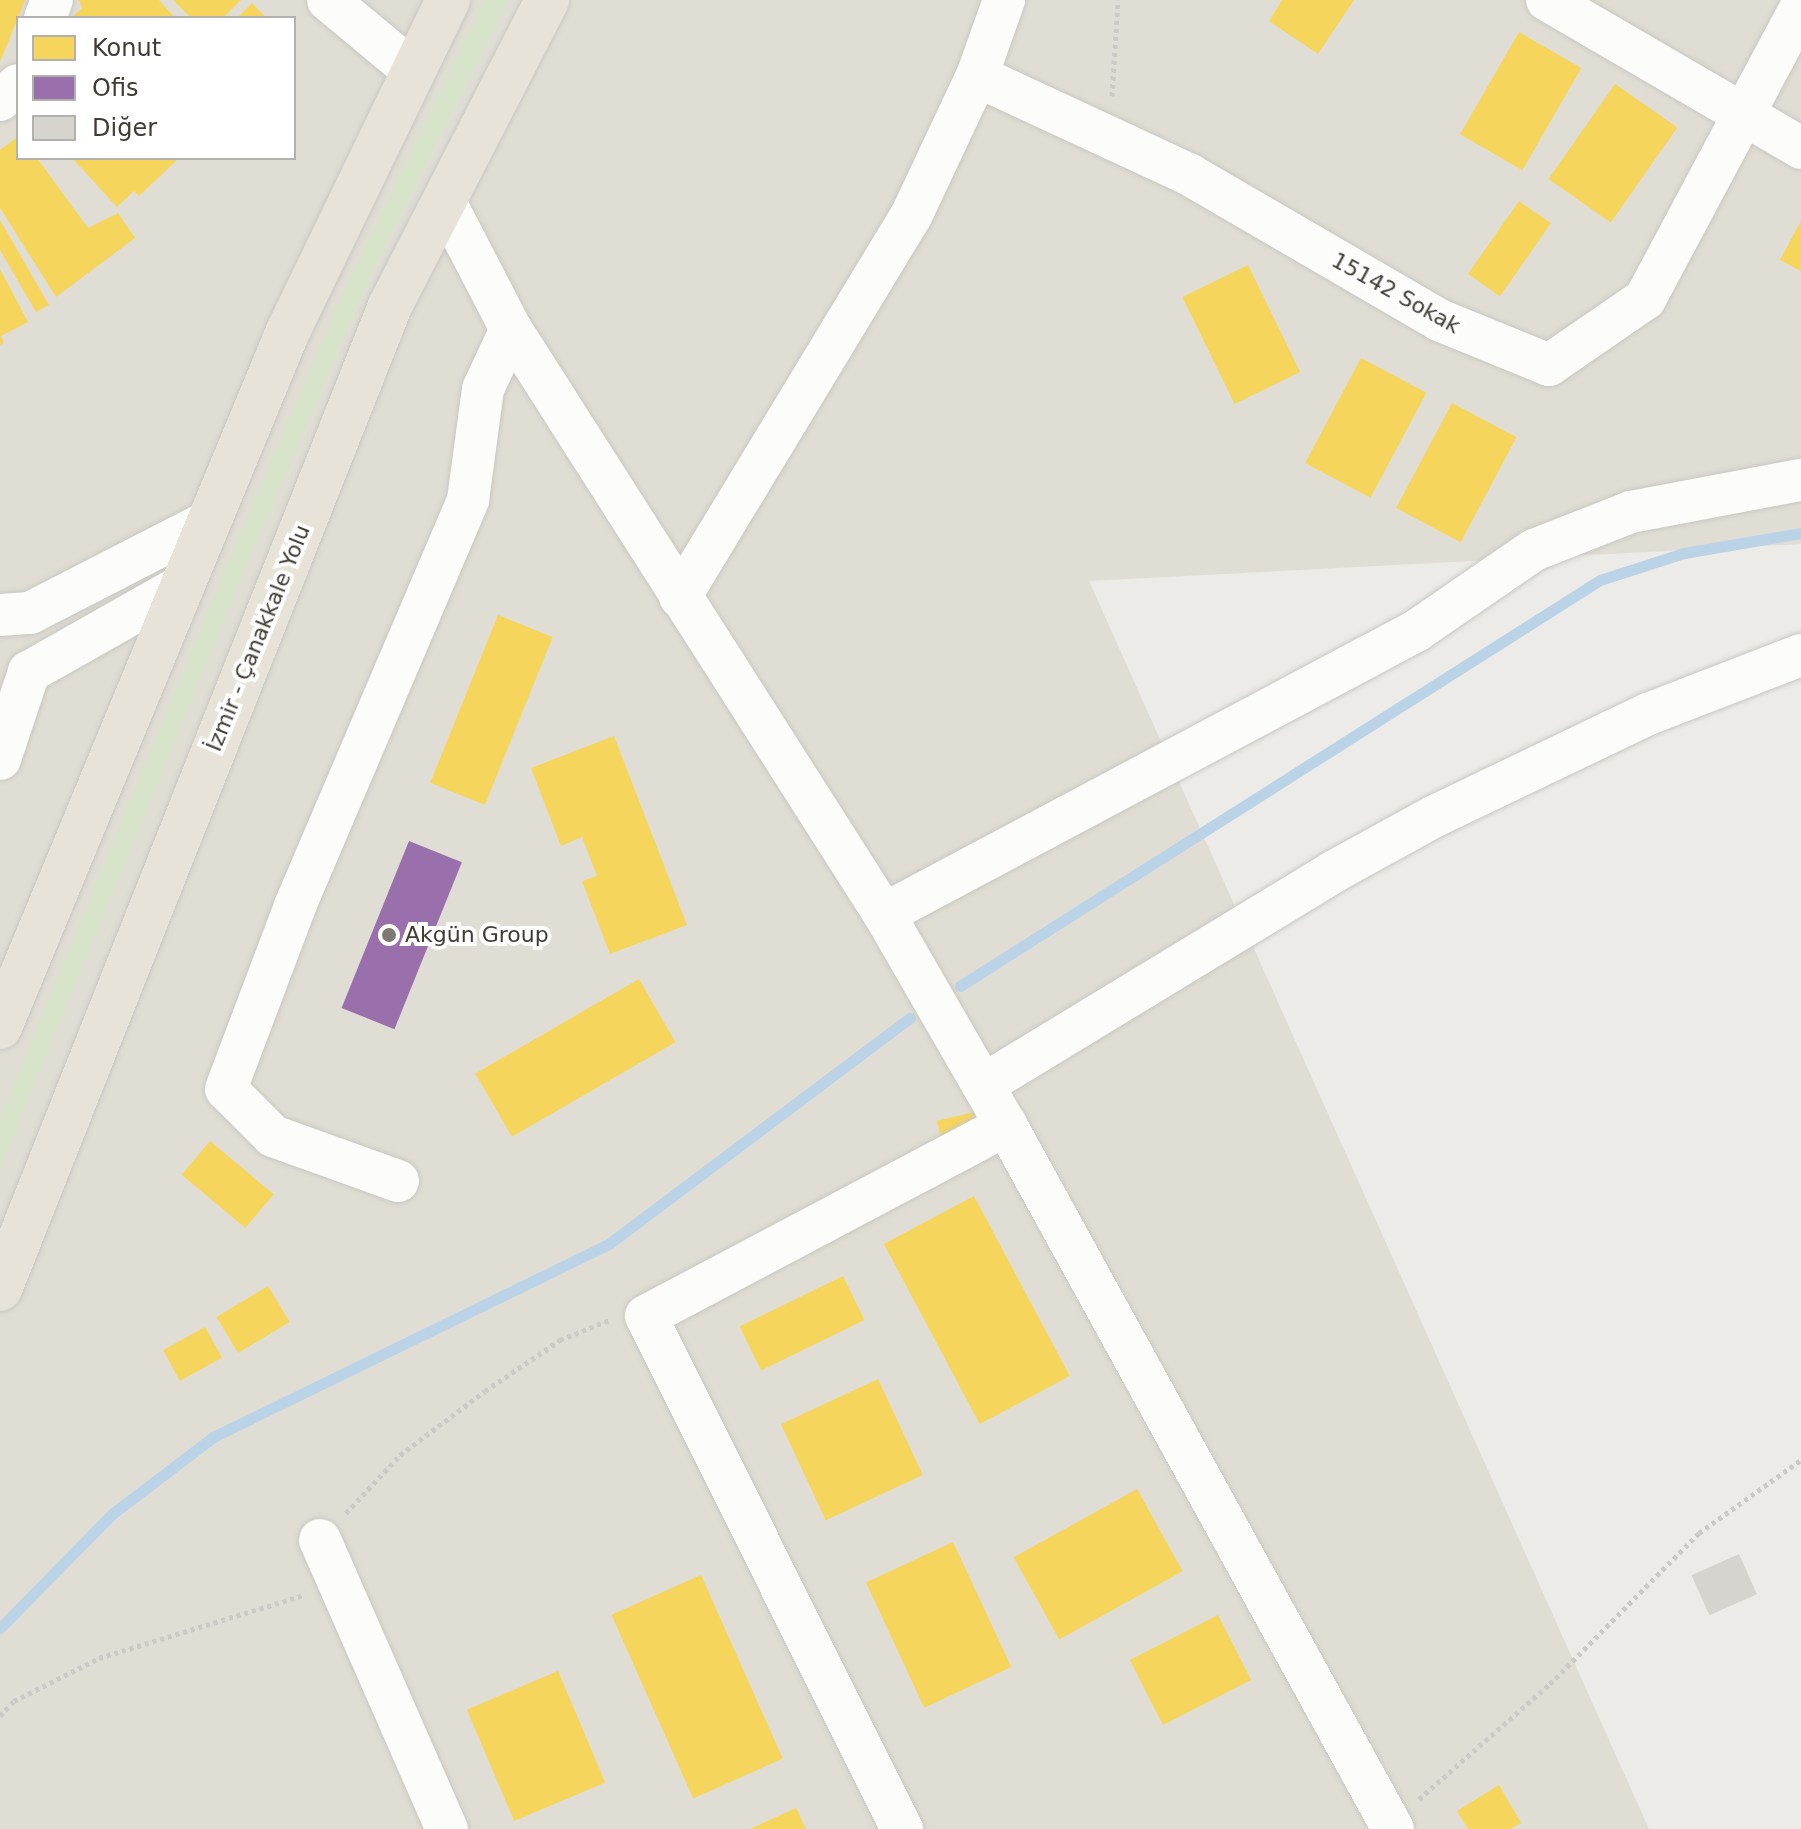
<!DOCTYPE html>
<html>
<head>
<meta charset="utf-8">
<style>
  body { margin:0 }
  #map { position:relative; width:1801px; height:1829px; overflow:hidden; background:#ecebe7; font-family:"DejaVu Sans",sans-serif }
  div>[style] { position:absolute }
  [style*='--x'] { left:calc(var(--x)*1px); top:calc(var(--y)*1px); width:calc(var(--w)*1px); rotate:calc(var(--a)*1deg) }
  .residential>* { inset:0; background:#e0ddd4 }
  .green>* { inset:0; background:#d8e4c9 }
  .homes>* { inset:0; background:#f6d55c; transform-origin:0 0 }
  .offices>* { inset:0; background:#9970ab; transform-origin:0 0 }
  .stream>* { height:11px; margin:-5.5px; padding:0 5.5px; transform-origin:5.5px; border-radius:5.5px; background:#bbd3e6 }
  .building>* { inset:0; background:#d5d4cf; transform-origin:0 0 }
  .path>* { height:5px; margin-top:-2.5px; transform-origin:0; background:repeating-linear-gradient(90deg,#cbcac6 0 4px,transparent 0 8px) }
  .roads { filter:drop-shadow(0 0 2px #c8c7c3) drop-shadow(0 0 2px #c8c7c3) }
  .minor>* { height:42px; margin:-21px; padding:0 21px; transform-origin:21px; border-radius:21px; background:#fcfcfb }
  .highway>* { height:44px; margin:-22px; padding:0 22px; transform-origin:22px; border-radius:22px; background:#e8e3d9 }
  .dots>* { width:22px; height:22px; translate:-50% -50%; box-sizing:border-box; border:4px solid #fff; border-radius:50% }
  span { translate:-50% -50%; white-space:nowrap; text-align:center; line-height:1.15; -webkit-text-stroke:8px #fff; paint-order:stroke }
  .street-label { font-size:22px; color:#413c34 }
  .poi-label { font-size:22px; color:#413c34 }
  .left { translate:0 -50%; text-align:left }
  .legend { position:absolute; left:16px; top:16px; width:280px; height:144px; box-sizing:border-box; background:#fff; border:2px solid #b3b1ae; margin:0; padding:10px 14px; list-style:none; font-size:24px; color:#413c34 }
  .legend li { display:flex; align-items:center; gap:16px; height:40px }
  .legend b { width:40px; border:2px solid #b3b1ae }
</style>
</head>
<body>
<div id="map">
  <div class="residential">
    <i style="clip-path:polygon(evenodd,0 0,1801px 0,1801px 544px,1089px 581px,1649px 1829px,0 1829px,0 0,18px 18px,294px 18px,294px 158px,18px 158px,18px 18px)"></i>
  </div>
  <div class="green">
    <i style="clip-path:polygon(485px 0,509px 0,372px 274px,250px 558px,0 1171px,0 1118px,229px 560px,350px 277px)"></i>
  </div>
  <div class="homes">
    <i style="clip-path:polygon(0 0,25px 0,0 62px)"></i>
    <i style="clip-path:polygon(79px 0,159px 0,175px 18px,71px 18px,82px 8px)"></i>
    <i style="clip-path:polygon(173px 0,241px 0,223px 18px,191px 18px)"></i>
    <i style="clip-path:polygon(1282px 0,1354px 0,1318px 54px,1269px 21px)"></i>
    <i style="clip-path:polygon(252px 3px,266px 18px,237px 18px)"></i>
    <i style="left:1519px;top:32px;width:72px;height:118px;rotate:30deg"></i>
    <i style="left:1615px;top:84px;width:76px;height:116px;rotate:35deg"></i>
    <i style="clip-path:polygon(18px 137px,18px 158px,37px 158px,88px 228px,118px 213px,135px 238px,56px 297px,0 208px,0 150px)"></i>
    <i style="clip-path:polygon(72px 158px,179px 158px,139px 196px,134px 191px,117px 207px)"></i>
    <i style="left:1519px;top:201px;width:39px;height:89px;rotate:35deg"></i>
    <i style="clip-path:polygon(0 220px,49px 305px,36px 312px,0 250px)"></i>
    <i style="clip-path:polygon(1801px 221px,1801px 271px,1780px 260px)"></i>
    <i style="left:1248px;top:265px;width:119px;height:73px;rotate:64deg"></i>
    <i style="clip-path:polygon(0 269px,28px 322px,1px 336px,4px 343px,0 345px)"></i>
    <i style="left:1361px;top:358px;width:74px;height:119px;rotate:28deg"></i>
    <i style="left:1452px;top:403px;width:73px;height:119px;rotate:28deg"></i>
    <i style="left:498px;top:615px;width:59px;height:181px;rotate:22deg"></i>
    <i style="clip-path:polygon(614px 736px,687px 925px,610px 954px,582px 881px,597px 876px,582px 837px,561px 846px,531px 768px)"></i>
    <i style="left:639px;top:979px;width:73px;height:189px;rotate:60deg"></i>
    <i style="left:975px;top:1112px;width:23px;height:39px;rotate:77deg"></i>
    <i style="left:210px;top:1141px;width:83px;height:44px;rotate:40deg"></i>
    <i style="left:974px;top:1196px;width:204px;height:102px;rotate:62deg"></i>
    <i style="left:843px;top:1276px;width:49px;height:115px;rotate:64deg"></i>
    <i style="left:268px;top:1286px;width:42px;height:60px;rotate:59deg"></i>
    <i style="left:205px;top:1327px;width:35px;height:48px;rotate:61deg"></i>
    <i style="left:878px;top:1379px;width:106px;height:107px;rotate:65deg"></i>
    <i style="left:1137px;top:1489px;width:94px;height:141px;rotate:61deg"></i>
    <i style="left:953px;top:1542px;width:138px;height:96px;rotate:65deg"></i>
    <i style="left:701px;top:1575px;width:201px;height:98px;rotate:66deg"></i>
    <i style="left:1218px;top:1615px;width:73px;height:99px;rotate:63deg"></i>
    <i style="left:558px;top:1671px;width:121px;height:99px;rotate:67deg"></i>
    <i style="clip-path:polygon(1499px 1785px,1521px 1823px,1511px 1829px,1468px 1829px,1457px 1811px)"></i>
    <i style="clip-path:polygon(796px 1808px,806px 1829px,750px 1829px)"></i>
  </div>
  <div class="offices">
    <i style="left:409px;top:841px;width:57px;height:180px;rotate:22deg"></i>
  </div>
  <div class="stream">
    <i style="--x:960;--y:986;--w:758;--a:-32.39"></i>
    <i style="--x:1600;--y:580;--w:88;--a:-17.8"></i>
    <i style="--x:1684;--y:553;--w:119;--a:-9.7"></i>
    <i style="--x:0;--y:1628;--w:160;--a:-45.5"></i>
    <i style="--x:112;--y:1514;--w:127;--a:-37.3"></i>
    <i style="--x:213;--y:1437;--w:442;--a:-26"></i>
    <i style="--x:610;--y:1243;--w:375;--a:-36.9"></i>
  </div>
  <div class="building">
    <i style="left:1739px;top:1554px;width:44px;height:52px;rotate:66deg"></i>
  </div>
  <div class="path">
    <i style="--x:1112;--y:96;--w:96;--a:-86.4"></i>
    <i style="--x:346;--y:1513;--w:79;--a:-47"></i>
    <i style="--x:400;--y:1455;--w:106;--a:-37"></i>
    <i style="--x:485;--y:1391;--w:91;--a:-34.2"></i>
    <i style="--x:560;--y:1340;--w:53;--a:-22.2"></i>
    <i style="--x:0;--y:1716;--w:21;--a:-47"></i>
    <i style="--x:14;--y:1701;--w:95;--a:-26.8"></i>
    <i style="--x:99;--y:1658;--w:214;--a:-17.1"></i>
    <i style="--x:1419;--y:1799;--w:174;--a:-41.3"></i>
    <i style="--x:1550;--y:1684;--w:212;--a:-45.4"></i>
    <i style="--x:1699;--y:1533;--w:125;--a:-35.6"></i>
  </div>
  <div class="roads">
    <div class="minor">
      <i style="--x:328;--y:0;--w:109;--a:39.8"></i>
      <i style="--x:1547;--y:0;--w:294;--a:30.2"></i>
      <i style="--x:45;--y:18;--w:19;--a:-69"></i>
      <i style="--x:977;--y:76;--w:235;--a:24.9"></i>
      <i style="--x:1190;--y:175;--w:288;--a:30.2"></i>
      <i style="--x:1439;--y:320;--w:119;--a:22.2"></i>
      <i style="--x:1549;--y:365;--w:116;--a:-34.5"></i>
      <i style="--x:1645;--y:299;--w:331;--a:-61.9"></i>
      <i style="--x:0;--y:100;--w:23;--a:-40"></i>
      <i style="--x:444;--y:200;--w:145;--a:62.6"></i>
      <i style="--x:511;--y:329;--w:694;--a:57.48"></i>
      <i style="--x:884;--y:914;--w:244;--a:60"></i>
      <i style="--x:1006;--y:1125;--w:803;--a:61.2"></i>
      <i style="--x:680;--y:597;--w:446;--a:-58.8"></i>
      <i style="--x:911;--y:216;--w:155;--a:-64.8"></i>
      <i style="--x:977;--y:76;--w:81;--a:-70.4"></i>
      <i style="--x:0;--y:615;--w:30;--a:-4"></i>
      <i style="--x:30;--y:613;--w:201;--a:-27.2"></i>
      <i style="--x:0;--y:759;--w:92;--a:-71.6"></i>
      <i style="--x:29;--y:672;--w:177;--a:-29.5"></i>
      <i style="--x:884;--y:914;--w:603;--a:-28.01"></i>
      <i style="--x:1416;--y:631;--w:143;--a:-34.5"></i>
      <i style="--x:1534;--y:550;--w:104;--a:-21.4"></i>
      <i style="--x:1631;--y:512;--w:173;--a:-10.7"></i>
      <i style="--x:983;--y:1085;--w:410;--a:-31.3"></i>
      <i style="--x:1333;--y:872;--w:116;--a:-28.8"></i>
      <i style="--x:1435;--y:816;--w:236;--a:-25.6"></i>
      <i style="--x:1648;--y:714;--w:164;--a:-21.1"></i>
      <i style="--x:398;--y:1181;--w:133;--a:-160.2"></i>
      <i style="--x:273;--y:1136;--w:66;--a:-135"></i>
      <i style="--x:226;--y:1089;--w:196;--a:-69.3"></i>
      <i style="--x:295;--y:906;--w:441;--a:-66.9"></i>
      <i style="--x:468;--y:500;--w:112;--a:-82.3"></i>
      <i style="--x:483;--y:389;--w:66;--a:-65"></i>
      <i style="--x:320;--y:1540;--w:316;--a:66.3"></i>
      <i style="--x:902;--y:1829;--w:573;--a:-116.52"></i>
      <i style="--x:646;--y:1316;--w:408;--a:-27.9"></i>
    </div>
    <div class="highway">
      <i style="--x:0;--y:1027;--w:753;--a:-67.52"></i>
      <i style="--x:288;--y:331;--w:368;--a:-64.2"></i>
      <i style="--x:0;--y:1289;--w:1058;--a:-68.36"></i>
      <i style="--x:390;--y:306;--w:344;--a:-62.8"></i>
    </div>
  </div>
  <div class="dots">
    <i style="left:389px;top:935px;background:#7d7973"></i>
  </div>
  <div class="street-label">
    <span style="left:1396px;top:293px;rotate:29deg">15142 Sokak</span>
    <span style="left:258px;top:638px;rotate:-68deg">İzmir - Çanakkale Yolu</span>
  </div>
  <div class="poi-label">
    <span class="left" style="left:405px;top:935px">Akgün Group</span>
  </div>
  <ul class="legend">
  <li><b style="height:22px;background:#f6d55c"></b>Konut</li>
  <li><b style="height:22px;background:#9970ab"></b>Ofis</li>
  <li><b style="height:22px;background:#d5d4cf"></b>Diğer</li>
  </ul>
</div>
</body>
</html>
